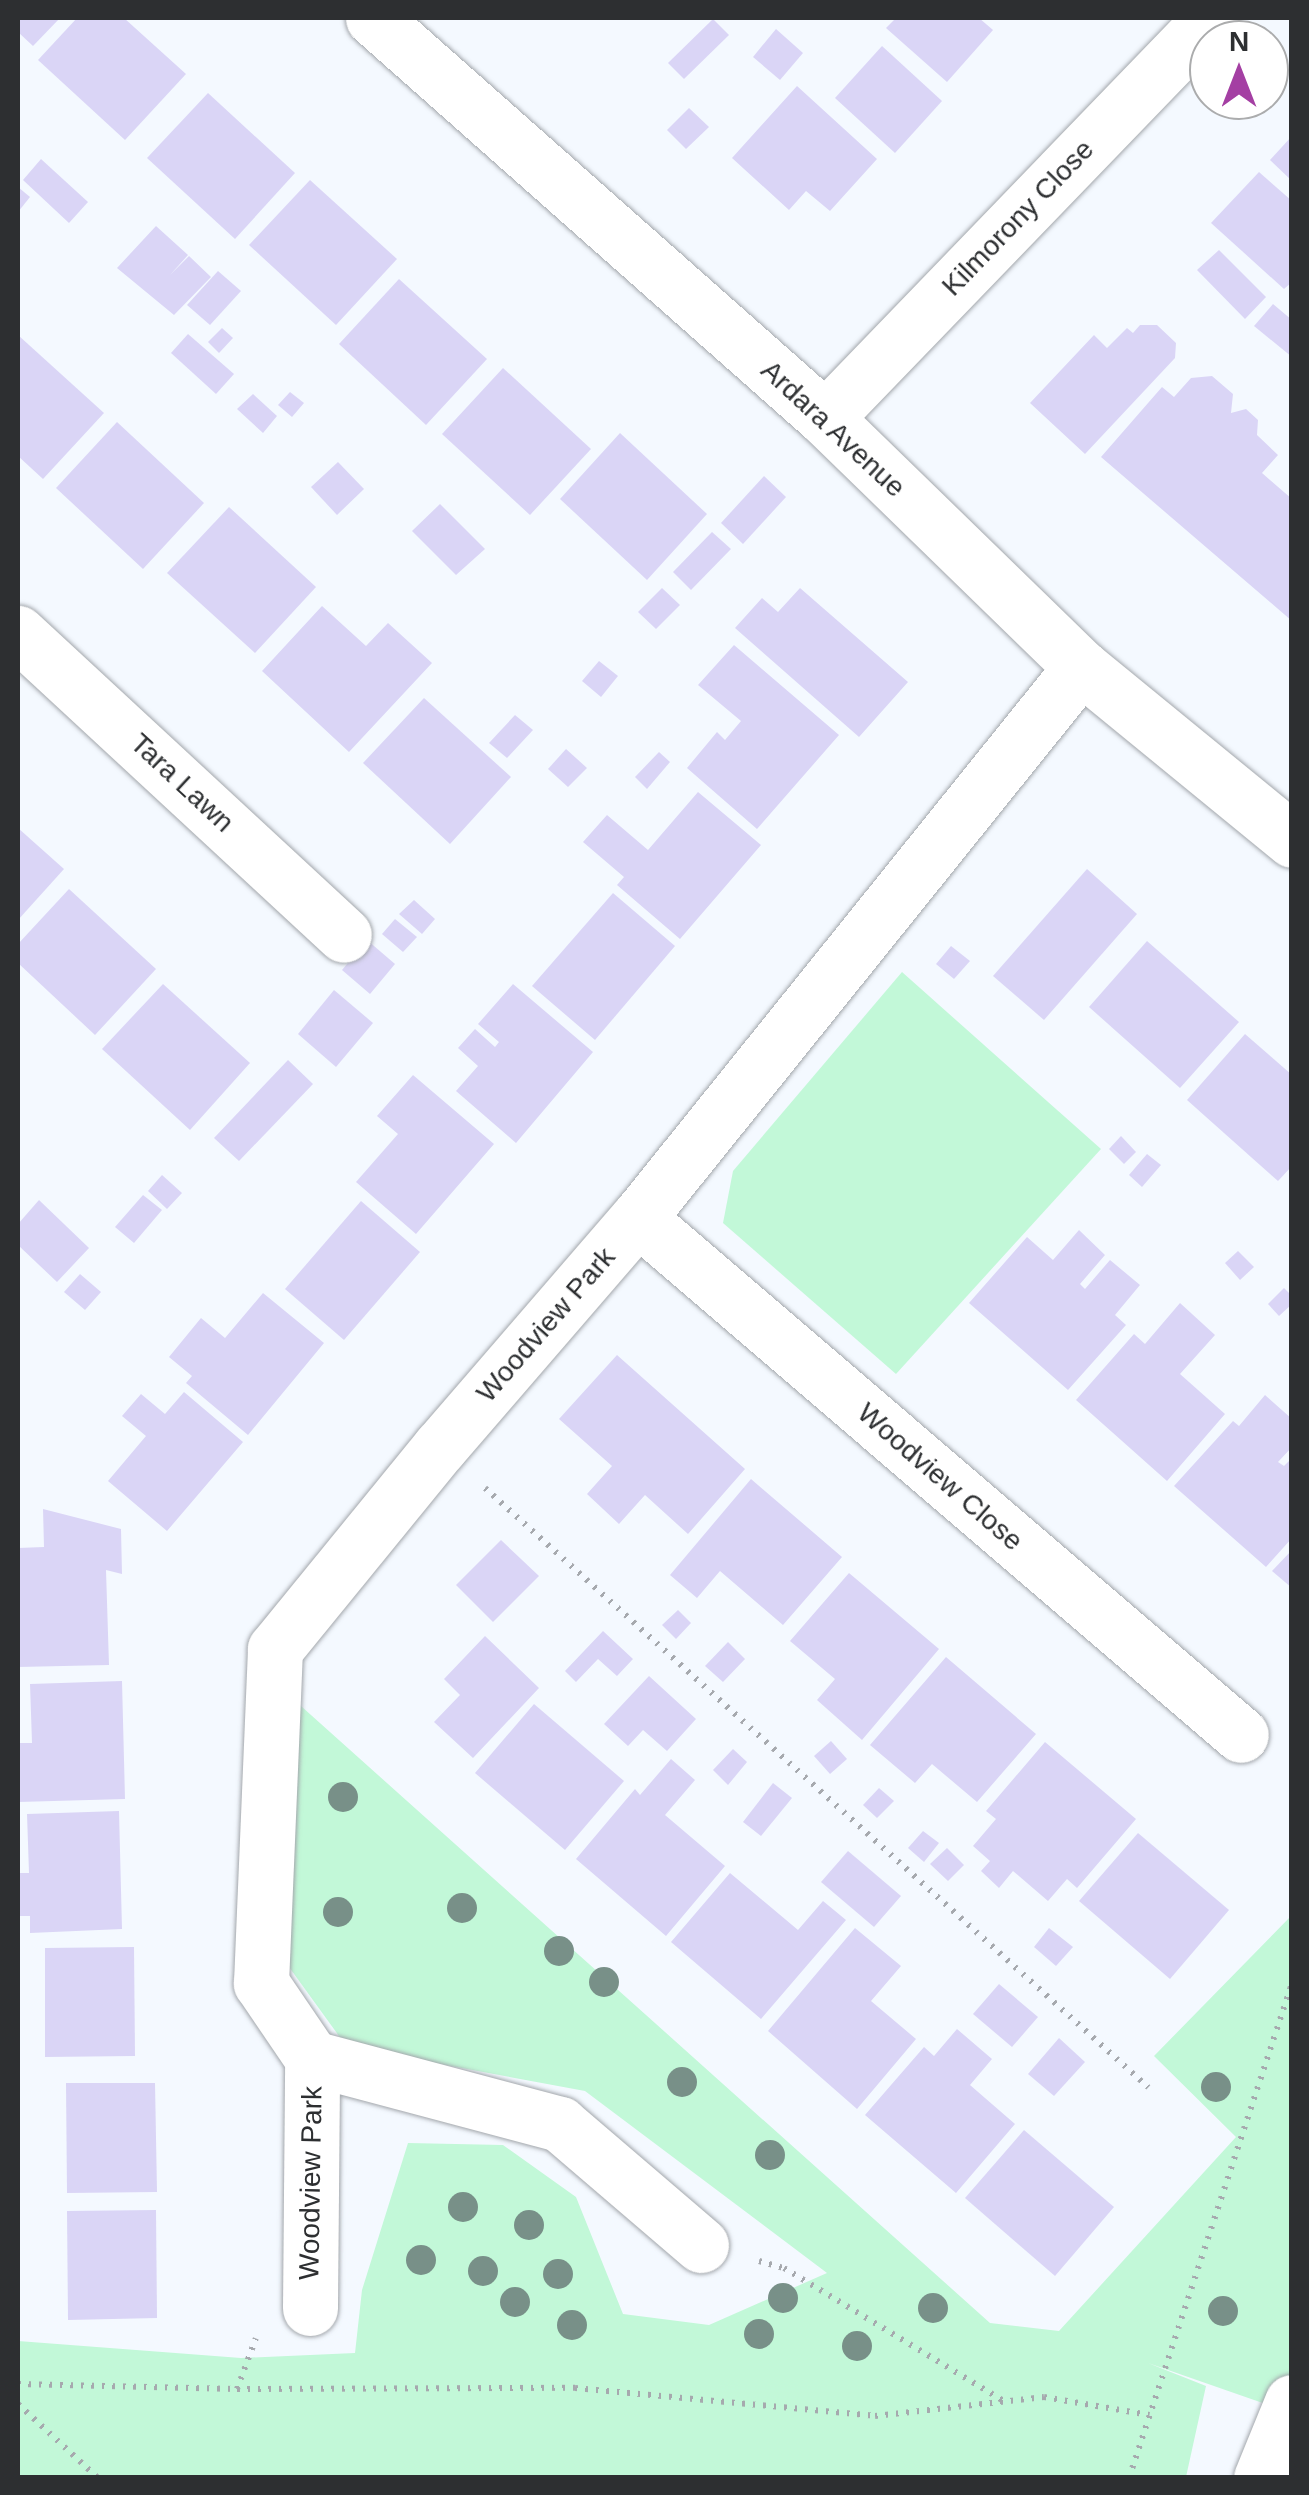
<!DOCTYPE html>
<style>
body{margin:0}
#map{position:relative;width:1309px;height:2495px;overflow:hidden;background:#f4f9ff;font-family:Arial,sans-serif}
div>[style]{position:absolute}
.green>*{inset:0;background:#c2f8d8}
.building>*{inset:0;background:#dad5f6}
.path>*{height:6px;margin-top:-3px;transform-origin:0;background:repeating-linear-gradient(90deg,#a6a9ae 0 2.5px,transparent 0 10.5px)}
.roads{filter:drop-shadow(0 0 2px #a3a7ac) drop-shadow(0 0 2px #a3a7ac)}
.minor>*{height:55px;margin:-27.5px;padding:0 27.5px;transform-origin:27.5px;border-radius:27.5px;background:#fff}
.secondary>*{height:55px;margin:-27.5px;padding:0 27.5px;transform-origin:27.5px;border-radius:27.5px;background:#fff}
.trees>*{width:30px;height:30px;margin:-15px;border-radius:50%;background:#789088}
span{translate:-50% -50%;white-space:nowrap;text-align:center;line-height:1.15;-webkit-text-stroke:8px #fff;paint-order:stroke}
.street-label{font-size:28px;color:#2d2f31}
.frame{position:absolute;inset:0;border:20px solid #2d2f31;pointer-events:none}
.north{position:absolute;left:1189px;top:20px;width:100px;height:100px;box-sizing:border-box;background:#fff;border:2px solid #abacad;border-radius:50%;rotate:0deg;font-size:28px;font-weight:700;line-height:40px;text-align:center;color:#2d2f31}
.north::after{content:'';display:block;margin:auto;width:35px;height:45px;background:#a43fa3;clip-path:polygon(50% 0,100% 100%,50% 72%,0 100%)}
</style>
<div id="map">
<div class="green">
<div style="clip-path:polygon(902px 972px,1101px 1149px,896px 1374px,723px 1223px,733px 1171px)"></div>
<div style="clip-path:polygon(292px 1698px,990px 2323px,1059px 2331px,1236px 2137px,1154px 2056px,1291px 1916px,1291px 2398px,1286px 2411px,1148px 2363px,1206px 2386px,1186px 2477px,18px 2477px,18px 2341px,241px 2358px,355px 2353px,362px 2290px,408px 2143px,503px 2145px,576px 2197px,623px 2314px,709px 2325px,827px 2273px,585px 2091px,440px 2064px,352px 2054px,289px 1967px)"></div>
</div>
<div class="building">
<div style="clip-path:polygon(18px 18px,60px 18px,33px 46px,18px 32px)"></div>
<div style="clip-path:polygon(77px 18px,124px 18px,186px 74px,125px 140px,38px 60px)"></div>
<div style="clip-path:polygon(896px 18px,979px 18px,993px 30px,947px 82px,886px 28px)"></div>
<div style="clip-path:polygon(713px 19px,729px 35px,684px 79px,668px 63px)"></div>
<div style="clip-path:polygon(776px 29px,803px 53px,780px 80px,753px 57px)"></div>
<div style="clip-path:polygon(882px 46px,942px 101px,895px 153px,835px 98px)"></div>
<div style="clip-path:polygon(797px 86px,877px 159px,830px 211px,806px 191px,789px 210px,732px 158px)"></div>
<div style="clip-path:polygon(208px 93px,295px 173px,235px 239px,147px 158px)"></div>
<div style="clip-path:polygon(689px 108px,709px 127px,686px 149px,667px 130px)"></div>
<div style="clip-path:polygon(1292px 136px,1292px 181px,1270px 160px)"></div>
<div style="clip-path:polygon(41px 159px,88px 202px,69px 223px,23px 180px)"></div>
<div style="clip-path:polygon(1259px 172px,1292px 201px,1292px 282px,1284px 289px,1211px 223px)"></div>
<div style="clip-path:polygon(310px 180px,397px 259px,336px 325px,249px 245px)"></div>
<div style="clip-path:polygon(18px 187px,30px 197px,18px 212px)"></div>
<div style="clip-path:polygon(156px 226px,188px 255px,170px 275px,189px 256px,211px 277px,174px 315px,117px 268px)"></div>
<div style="clip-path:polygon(1219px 250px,1266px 297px,1245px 319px,1197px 270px)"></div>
<div style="clip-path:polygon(218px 271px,241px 291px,210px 325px,187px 305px)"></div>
<div style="clip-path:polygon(399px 279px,487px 359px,426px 425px,339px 344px)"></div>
<div style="clip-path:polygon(1273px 304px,1292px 320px,1292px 357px,1254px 326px)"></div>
<div style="clip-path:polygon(1140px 325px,1157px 325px,1176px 343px,1175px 358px,1085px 454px,1030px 403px,1094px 335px,1107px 348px,1127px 328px,1133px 333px)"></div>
<div style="clip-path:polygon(222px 328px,233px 338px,219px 353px,208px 342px)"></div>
<div style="clip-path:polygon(188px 334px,234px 374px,216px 394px,171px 353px)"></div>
<div style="clip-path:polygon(18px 335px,104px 413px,43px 479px,18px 456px)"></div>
<div style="clip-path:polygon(503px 368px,591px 449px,530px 515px,442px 434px)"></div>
<div style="clip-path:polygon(1212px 376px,1233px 394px,1231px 413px,1246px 409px,1258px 420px,1257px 435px,1278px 455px,1262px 473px,1292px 499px,1292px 621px,1101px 457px,1162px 387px,1174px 397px,1191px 378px)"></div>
<div style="clip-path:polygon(290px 392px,304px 403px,292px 417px,278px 405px)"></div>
<div style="clip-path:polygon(253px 394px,277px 416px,263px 433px,237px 409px)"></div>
<div style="clip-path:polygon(117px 422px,204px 503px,143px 569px,56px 488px)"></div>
<div style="clip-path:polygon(620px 433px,707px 514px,647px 580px,560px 499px)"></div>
<div style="clip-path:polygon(338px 462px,364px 489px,337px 515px,311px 487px)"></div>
<div style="clip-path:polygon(764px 476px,786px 497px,743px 544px,721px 523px)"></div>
<div style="clip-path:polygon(440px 504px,485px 549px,456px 575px,412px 531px)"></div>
<div style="clip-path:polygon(229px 507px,316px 587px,255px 653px,167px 573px)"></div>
<div style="clip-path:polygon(712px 532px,731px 549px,691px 590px,673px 572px)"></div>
<div style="clip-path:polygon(662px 588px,680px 605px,656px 629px,638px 612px)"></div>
<div style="clip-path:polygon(800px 588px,908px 682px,859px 737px,735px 628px,762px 598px,778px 612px)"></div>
<div style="clip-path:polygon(322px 606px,366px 646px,388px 623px,432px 663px,349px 752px,262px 671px)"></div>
<div style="clip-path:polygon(734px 645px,839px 735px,757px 829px,687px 768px,717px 732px,725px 740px,741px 721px,698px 685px)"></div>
<div style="clip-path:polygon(599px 661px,618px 676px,601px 697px,582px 681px)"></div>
<div style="clip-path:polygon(424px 698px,511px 777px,450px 844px,363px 763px)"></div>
<div style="clip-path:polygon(515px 715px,533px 730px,507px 758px,489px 743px)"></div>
<div style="clip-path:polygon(566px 749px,587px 768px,568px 787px,548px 769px)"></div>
<div style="clip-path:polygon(659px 752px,670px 762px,647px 789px,635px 777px)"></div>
<div style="clip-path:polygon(698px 792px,761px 845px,680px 939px,617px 885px,624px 877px,583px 842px,607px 815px,648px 850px)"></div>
<div style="clip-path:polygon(18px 828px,64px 869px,18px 920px)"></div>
<div style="clip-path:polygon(1087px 869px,1137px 914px,1044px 1020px,993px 976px)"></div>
<div style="clip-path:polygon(69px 889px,156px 969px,95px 1035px,18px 963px,18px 944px)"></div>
<div style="clip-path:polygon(613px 893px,675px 946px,595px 1040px,532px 986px)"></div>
<div style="clip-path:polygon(414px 900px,435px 919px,422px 934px,399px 914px)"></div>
<div style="clip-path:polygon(395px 919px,417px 937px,403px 952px,382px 934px)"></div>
<div style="clip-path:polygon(367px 940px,395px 964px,370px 994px,342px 970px)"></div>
<div style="clip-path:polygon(1147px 941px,1239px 1022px,1180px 1088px,1089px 1007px)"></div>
<div style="clip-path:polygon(951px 946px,970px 961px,954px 979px,936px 964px)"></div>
<div style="clip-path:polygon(163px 984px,250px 1063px,190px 1130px,102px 1049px)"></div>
<div style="clip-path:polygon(513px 984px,593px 1052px,516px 1143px,456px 1091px,478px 1066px,458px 1048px,475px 1029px,495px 1047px,499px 1042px,478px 1024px)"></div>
<div style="clip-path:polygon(334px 990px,373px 1023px,336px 1067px,298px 1034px)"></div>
<div style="clip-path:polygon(1245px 1034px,1292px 1075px,1292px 1166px,1278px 1181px,1187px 1100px)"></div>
<div style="clip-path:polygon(288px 1060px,313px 1084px,239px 1161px,214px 1138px)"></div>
<div style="clip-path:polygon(413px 1075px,494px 1144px,416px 1234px,356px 1182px,398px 1134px,377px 1116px)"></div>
<div style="clip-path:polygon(1121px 1136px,1136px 1152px,1124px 1164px,1109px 1149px)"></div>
<div style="clip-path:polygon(1147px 1154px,1161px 1165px,1142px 1187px,1129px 1175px)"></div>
<div style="clip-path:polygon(162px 1175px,182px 1193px,167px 1209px,148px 1191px)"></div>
<div style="clip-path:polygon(143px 1195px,162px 1210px,134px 1243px,115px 1227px)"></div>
<div style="clip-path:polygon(39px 1200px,89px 1248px,57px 1282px,18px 1245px,18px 1224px)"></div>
<div style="clip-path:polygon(361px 1201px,420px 1252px,344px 1340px,285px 1289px)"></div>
<div style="clip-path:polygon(1079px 1230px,1105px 1255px,1080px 1284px,1085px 1289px,1110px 1260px,1140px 1285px,1115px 1315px,1126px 1325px,1068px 1390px,969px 1303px,1027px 1237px,1053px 1260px)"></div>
<div style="clip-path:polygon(1238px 1251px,1254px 1267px,1240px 1280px,1225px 1263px)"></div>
<div style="clip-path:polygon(80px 1274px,101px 1292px,85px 1310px,64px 1292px)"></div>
<div style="clip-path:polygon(1284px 1288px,1292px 1296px,1292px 1304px,1279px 1316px,1268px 1304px)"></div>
<div style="clip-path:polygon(263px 1293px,324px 1343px,248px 1435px,186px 1383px,192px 1376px,169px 1357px,201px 1318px,225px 1338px)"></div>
<div style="clip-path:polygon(1180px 1303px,1215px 1335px,1180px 1374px,1225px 1414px,1167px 1481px,1076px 1400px,1134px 1334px,1145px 1344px)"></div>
<div style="clip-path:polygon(617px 1355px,745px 1469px,688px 1534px,645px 1495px,619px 1524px,587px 1494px,612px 1466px,559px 1419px)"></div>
<div style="clip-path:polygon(184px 1392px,243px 1442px,167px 1531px,108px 1481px,146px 1436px,122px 1416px,141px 1394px,165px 1414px)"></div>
<div style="clip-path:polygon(1265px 1395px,1292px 1419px,1292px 1447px,1278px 1462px,1284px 1466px,1292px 1458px,1292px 1538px,1266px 1567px,1174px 1486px,1233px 1421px,1239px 1426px)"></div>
<div style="clip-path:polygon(751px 1479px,842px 1557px,783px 1625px,720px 1571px,697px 1598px,670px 1575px)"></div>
<div style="clip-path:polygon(43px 1509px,121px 1529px,122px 1574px,106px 1570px,109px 1665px,18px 1667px,18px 1548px,44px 1547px)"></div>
<div style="clip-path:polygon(501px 1540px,539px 1576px,493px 1622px,456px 1585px)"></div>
<div style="clip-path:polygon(1292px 1550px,1292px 1588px,1272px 1571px)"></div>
<div style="clip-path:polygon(849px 1573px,939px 1649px,862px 1740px,817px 1700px,835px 1679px,790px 1641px)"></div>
<div style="clip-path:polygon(678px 1610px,691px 1623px,676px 1639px,662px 1625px)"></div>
<div style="clip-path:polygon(603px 1631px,633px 1659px,617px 1676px,598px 1659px,576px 1682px,565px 1671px)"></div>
<div style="clip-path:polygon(485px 1636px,539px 1688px,473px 1758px,434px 1722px,460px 1695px,444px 1679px)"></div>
<div style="clip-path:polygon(728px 1642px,745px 1659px,723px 1682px,705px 1666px)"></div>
<div style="clip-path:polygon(946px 1657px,1036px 1734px,977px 1802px,932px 1764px,915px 1783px,870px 1745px)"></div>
<div style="clip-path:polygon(649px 1676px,696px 1719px,667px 1751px,643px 1730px,628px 1746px,604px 1724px)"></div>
<div style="clip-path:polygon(122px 1681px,125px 1799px,18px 1802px,18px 1743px,32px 1743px,30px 1684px)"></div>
<div style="clip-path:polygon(534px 1704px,624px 1781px,565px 1850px,475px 1773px)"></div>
<div style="clip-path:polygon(831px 1741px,847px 1759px,830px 1774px,814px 1756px)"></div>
<div style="clip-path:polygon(1045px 1742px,1136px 1819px,1077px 1888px,1067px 1879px,1048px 1901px,1013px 1871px,999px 1888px,981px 1871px,990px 1861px,973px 1846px,996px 1819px,986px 1811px)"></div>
<div style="clip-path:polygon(733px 1749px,747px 1762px,728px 1785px,713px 1770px)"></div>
<div style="clip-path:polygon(671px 1759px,695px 1780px,665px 1815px,725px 1866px,666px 1936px,576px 1859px,635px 1789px,640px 1795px)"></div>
<div style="clip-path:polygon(773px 1783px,792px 1798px,761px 1836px,743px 1822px)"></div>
<div style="clip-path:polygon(879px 1788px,894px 1801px,877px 1818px,863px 1805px)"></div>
<div style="clip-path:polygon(119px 1811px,122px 1929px,30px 1933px,30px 1916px,18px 1916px,18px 1873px,29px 1873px,27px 1814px)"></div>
<div style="clip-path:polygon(923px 1831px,939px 1843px,924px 1862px,908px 1848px)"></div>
<div style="clip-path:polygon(1138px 1833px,1229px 1910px,1170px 1979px,1079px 1901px)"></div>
<div style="clip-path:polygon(947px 1848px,964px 1865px,948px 1881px,930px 1864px)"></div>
<div style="clip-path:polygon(848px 1851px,901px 1896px,874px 1927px,821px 1882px)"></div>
<div style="clip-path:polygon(730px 1873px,798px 1930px,823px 1901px,846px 1920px,761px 2019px,671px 1942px)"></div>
<div style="clip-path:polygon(855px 1928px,901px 1966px,871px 2001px,916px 2039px,857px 2109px,768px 2031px)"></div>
<div style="clip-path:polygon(1049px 1928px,1073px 1947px,1056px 1966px,1034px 1947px)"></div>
<div style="clip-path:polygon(134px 1947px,135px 2056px,45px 2057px,45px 1948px)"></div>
<div style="clip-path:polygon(999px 1984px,1038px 2017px,1012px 2047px,973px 2014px)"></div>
<div style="clip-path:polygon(957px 2029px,992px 2059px,970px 2085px,1015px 2124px,956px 2193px,865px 2115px,924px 2047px,934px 2056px)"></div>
<div style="clip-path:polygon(1059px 2038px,1085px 2062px,1054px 2096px,1028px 2074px)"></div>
<div style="clip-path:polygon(66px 2083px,155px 2083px,157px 2192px,67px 2193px)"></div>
<div style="clip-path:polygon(1024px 2130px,1114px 2207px,1055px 2276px,965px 2198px)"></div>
<div style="clip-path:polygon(156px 2210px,157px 2318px,68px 2320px,67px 2211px)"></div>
</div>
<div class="path">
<div style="left:485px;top:1488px;width:894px;rotate:42.1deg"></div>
<div style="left:759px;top:2261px;width:26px;rotate:16deg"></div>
<div style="left:784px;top:2268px;width:257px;rotate:31.2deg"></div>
<div style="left:18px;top:2384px;width:219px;rotate:1.3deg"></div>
<div style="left:237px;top:2389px;width:338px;rotate:-0.2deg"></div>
<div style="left:575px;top:2388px;width:301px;rotate:5.3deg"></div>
<div style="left:875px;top:2416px;width:170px;rotate:-6.4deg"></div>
<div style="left:1044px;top:2397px;width:107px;rotate:9.7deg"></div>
<div style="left:237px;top:2389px;width:54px;rotate:-69.6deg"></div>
<div style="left:18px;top:2404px;width:109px;rotate:42.8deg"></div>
<div style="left:1129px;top:2478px;width:521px;rotate:-71.77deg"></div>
</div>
<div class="roads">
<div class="minor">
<div style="left:373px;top:18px;width:604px;rotate:41.51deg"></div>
<div style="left:825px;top:418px;width:357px;rotate:44.2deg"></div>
<div style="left:1081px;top:667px;width:273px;rotate:39.3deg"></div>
<div style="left:825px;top:418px;width:556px;rotate:-46.02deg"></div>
<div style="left:18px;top:633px;width:444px;rotate:42.8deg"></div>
<div style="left:638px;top:1218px;width:794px;rotate:40.61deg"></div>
<div style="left:701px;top:2245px;width:186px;rotate:-139.4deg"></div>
<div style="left:560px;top:2124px;width:257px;rotate:-165.1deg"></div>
<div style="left:312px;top:2058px;width:91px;rotate:-124.2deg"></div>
<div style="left:261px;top:1983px;width:334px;rotate:-87.6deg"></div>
<div style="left:275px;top:1649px;width:261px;rotate:-50.8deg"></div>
<div style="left:440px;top:1447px;width:303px;rotate:-49.2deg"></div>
<div style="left:638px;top:1218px;width:707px;rotate:-51.2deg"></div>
<div style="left:310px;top:2308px;width:250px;rotate:-89.5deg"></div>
</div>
<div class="secondary">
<div style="left:1261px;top:2478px;width:82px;rotate:-67.8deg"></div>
</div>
</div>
<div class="trees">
<div style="left:343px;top:1797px"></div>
<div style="left:462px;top:1908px"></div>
<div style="left:338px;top:1912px"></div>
<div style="left:559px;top:1951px"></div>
<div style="left:604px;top:1982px"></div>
<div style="left:682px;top:2082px"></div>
<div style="left:1216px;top:2087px"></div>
<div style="left:770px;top:2155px"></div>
<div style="left:463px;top:2207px"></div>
<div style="left:529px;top:2225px"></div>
<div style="left:421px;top:2260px"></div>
<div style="left:483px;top:2271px"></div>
<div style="left:558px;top:2274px"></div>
<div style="left:783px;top:2298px"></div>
<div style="left:515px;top:2302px"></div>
<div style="left:933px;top:2308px"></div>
<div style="left:1223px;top:2311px"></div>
<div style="left:572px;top:2325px"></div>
<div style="left:759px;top:2334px"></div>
<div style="left:857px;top:2346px"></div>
</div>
<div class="street-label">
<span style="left:1018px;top:218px;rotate:-46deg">Kilmorony Close</span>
<span style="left:833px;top:429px;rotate:43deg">Ardara Avenue</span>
<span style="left:182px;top:783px;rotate:43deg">Tara Lawn</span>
<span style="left:546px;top:1325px;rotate:-49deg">Woodview Park</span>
<span style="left:940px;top:1477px;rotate:41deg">Woodview Close</span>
<span style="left:311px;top:2183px;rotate:-89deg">Woodview Park</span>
</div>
<div class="frame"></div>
<div class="north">N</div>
</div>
